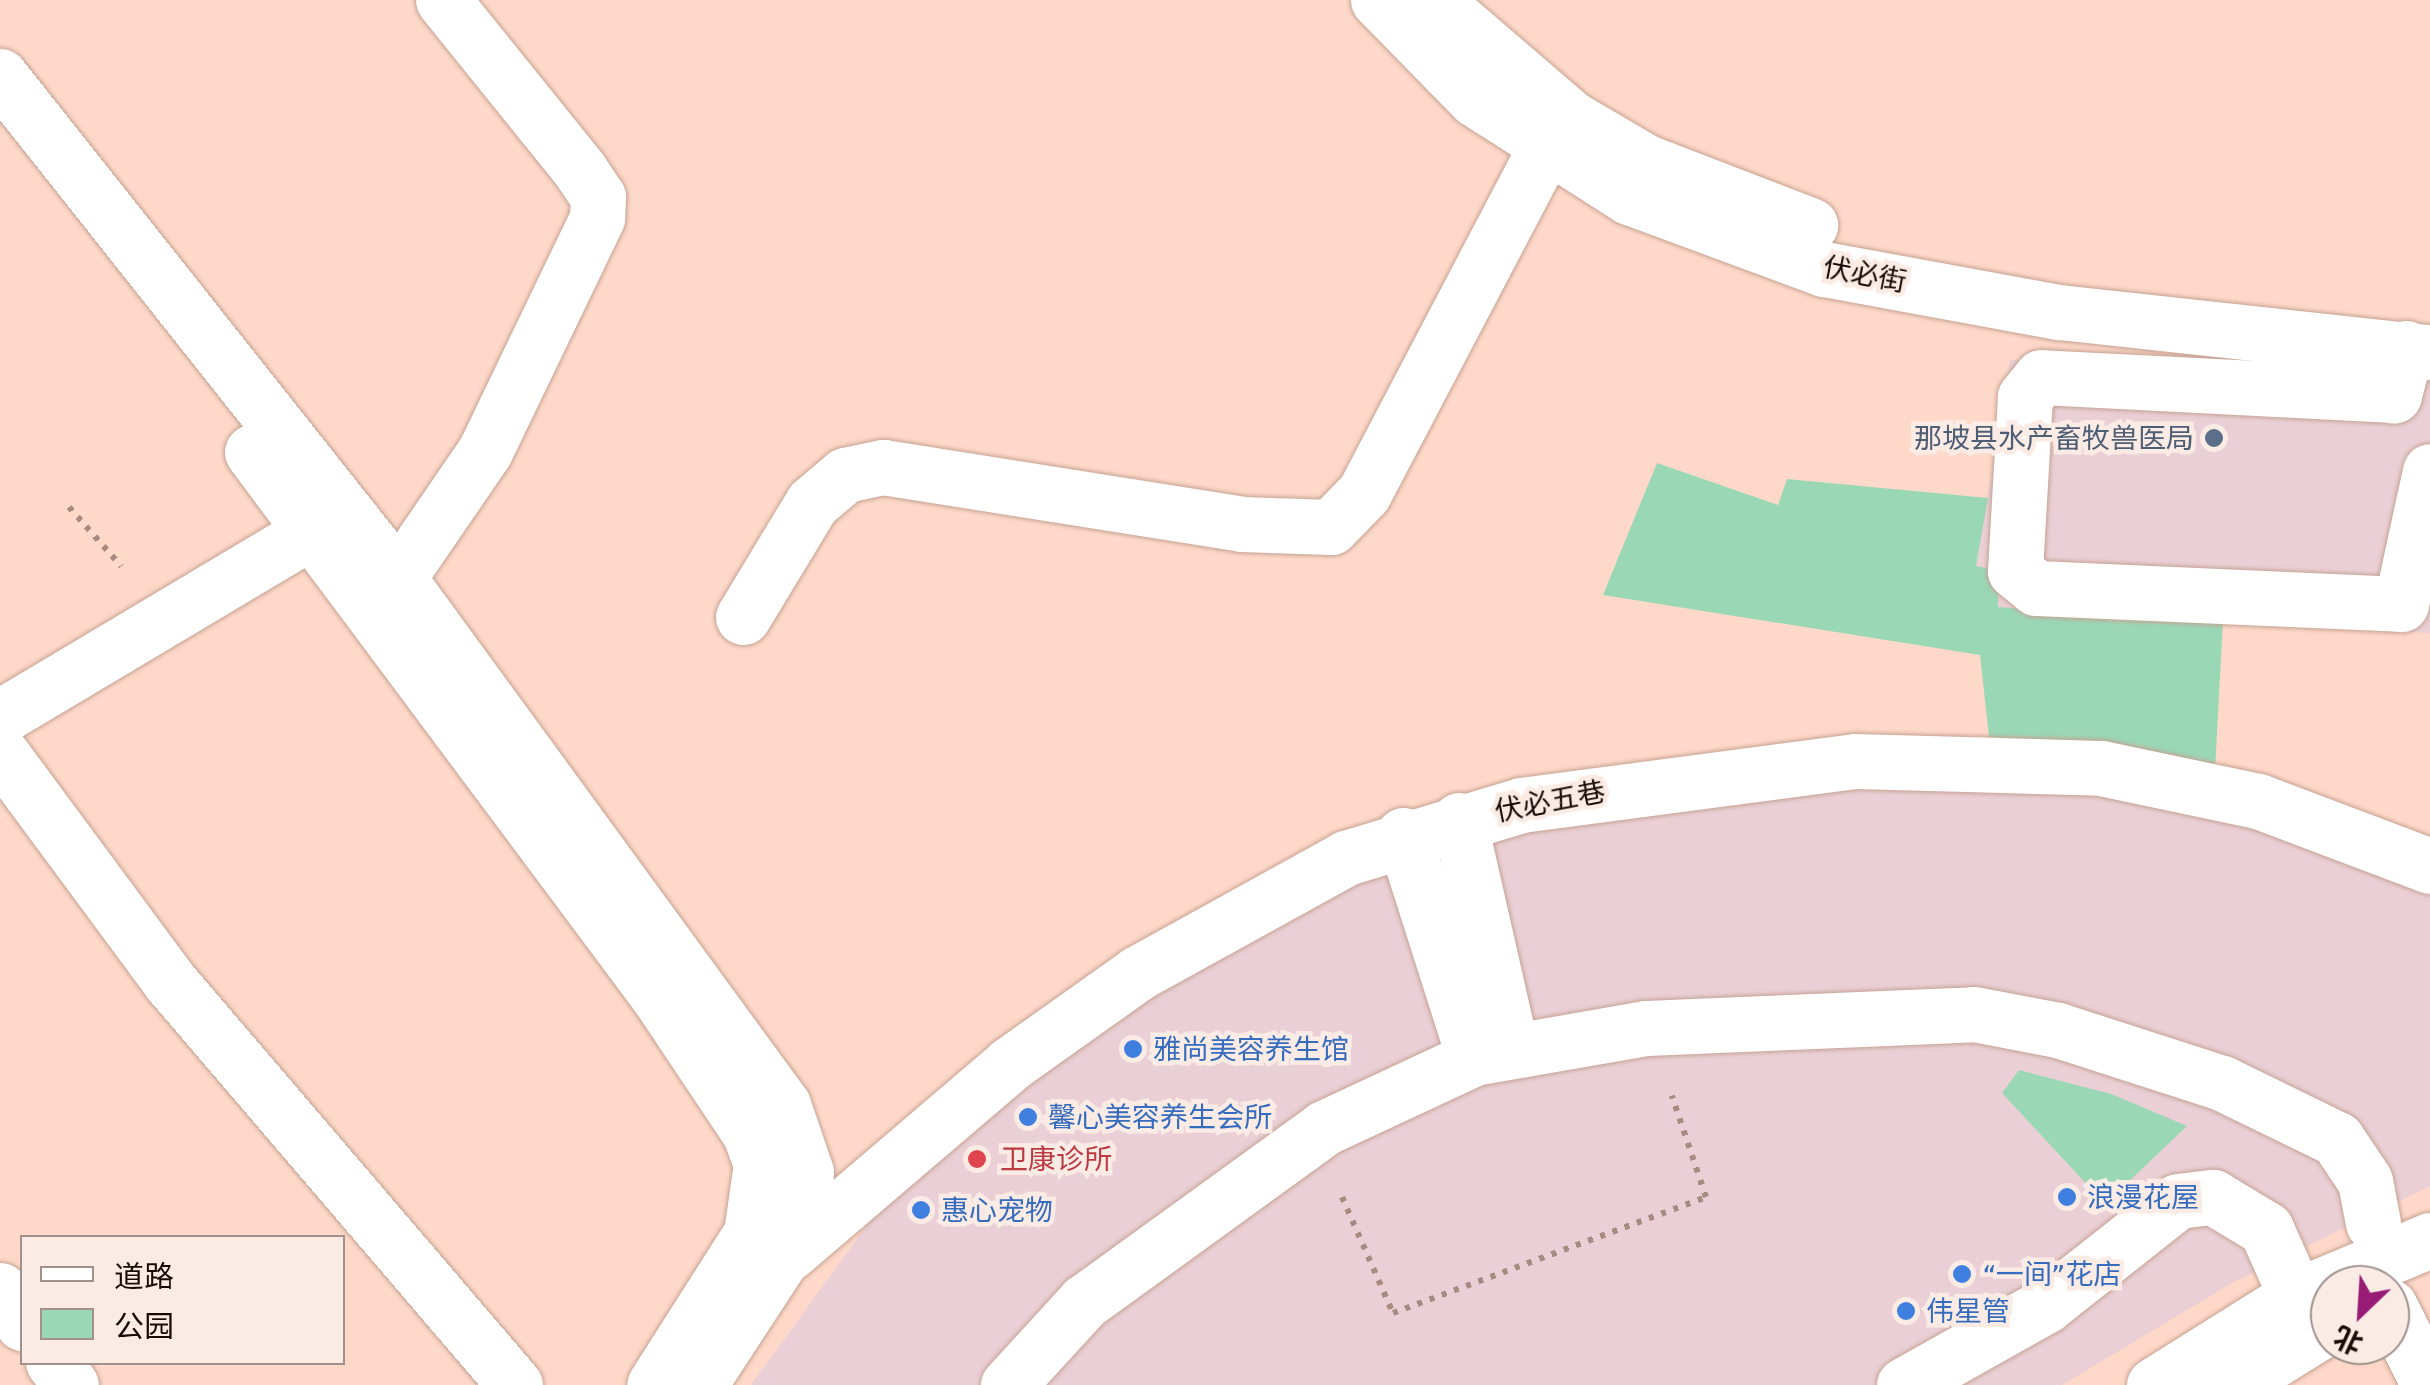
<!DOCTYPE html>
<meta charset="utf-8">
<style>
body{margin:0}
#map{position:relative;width:2430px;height:1385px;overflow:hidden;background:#fed9c9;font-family:"Golos Text","Noto Sans SC",sans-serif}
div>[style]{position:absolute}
.commercial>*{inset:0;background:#ead0d6}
.green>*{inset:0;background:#9ad7b5}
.path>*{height:6px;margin-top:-3px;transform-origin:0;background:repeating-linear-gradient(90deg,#a78b80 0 5px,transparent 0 13px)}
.roads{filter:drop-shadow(0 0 2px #c6a293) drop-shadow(0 0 2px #c6a293)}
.minor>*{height:55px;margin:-27.5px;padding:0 27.5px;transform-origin:27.5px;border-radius:27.5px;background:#fff}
.major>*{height:55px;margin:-27.5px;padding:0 27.5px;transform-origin:27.5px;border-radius:27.5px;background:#fff}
.dots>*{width:28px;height:28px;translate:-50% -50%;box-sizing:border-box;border:5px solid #fbebe5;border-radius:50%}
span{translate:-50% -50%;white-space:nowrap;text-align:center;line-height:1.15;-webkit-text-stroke:9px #fbebe5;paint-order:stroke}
.street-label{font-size:28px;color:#170b07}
.service-label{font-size:28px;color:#4e5e75}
.right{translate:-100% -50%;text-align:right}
.shop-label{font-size:28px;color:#366cbe}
.left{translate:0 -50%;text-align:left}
.health-label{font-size:28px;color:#be3a42}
.legend{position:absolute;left:20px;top:1235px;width:325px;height:130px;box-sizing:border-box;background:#fbebe5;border:2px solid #a0918c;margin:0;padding:12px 18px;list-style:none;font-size:30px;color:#170b07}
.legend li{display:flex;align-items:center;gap:20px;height:50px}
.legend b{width:50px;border:2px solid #a0918c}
.north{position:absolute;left:2310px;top:1265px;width:100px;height:100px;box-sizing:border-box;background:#fbebe5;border:2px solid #a0918c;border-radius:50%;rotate:205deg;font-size:28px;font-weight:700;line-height:40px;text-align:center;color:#170b07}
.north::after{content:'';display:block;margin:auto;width:35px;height:45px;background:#981c75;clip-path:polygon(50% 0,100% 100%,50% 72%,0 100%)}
</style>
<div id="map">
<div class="commercial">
<div style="clip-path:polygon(2010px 360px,2430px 378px,2430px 633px,1998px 607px,1976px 567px)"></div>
<div style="clip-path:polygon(1963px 782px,2118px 797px,2302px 839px,2430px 887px,2430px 1186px,2232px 1283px,2062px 1385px,751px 1385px,886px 1199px,1041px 1060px,1355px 880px,1610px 802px)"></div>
</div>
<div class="green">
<div style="clip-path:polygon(1657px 463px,1778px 505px,1787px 479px,1988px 498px,1976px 566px,1999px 571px,1998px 607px,2223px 621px,2215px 771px,1989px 737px,1980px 655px,1603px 595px)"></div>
<div style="clip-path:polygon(2019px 1070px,2111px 1094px,2187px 1126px,2105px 1204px,2002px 1093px)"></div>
</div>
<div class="path">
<div style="left:69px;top:507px;width:79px;rotate:48.6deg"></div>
<div style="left:1342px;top:1197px;width:127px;rotate:66.3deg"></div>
<div style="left:1393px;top:1313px;width:334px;rotate:-20.3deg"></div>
<div style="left:1706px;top:1197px;width:107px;rotate:-108.6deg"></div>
</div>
<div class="roads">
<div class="minor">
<div style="left:0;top:76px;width:641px;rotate:51.59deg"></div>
<div style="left:398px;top:578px;width:653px;rotate:53.85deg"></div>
<div style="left:783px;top:1105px;width:71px;rotate:71.1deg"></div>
<div style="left:806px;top:1172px;width:60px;rotate:96.7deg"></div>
<div style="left:799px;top:1232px;width:183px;rotate:123.2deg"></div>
<div style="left:2406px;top:348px;width:49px;rotate:104.3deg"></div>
<div style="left:2394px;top:395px;width:353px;rotate:-177.1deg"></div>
<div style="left:2041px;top:377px;width:26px;rotate:129deg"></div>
<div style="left:2025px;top:397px;width:174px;rotate:93.3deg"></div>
<div style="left:2015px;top:571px;width:27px;rotate:39deg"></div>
<div style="left:2036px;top:588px;width:365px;rotate:2.5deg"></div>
<div style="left:2401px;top:604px;width:136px;rotate:-77.7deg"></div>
<div style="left:252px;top:452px;width:679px;rotate:53.27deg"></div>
<div style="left:658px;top:996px;width:166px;rotate:56.3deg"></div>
<div style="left:750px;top:1134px;width:32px;rotate:70deg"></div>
<div style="left:761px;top:1164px;width:70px;rotate:98.2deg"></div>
<div style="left:751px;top:1233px;width:180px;rotate:122.5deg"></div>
<div style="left:398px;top:578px;width:154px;rotate:-55.6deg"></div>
<div style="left:485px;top:451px;width:259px;rotate:-64.3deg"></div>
<div style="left:597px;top:218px;width:21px;rotate:-87deg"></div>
<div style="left:598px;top:197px;width:32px;rotate:-124deg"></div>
<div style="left:580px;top:170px;width:218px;rotate:-128.9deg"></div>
<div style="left:743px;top:617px;width:133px;rotate:-58.8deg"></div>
<div style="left:812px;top:503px;width:43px;rotate:-40.3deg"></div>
<div style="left:845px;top:475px;width:39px;rotate:-12deg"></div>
<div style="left:883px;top:467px;width:363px;rotate:9deg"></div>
<div style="left:1241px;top:524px;width:90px;rotate:1.9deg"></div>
<div style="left:1331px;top:527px;width:47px;rotate:-45.9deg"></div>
<div style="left:1364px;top:493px;width:391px;rotate:-62.3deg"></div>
<div style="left:0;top:717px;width:360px;rotate:-30.8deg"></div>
<div style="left:0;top:752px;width:287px;rotate:53.5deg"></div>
<div style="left:171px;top:983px;width:529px;rotate:49.45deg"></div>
<div style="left:1459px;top:820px;width:234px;rotate:77.2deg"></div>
<div style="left:1403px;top:835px;width:234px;rotate:72.3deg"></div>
<div style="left:789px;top:1253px;width:291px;rotate:-40.5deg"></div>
<div style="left:1010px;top:1064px;width:157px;rotate:-35.4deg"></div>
<div style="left:1138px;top:973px;width:238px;rotate:-28.9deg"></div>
<div style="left:1346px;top:858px;width:183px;rotate:-16.8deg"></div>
<div style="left:1521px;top:805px;width:337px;rotate:-7.5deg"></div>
<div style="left:1855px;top:761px;width:246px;rotate:1.6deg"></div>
<div style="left:2101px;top:768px;width:160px;rotate:11.9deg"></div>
<div style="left:2258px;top:801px;width:184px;rotate:20.7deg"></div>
<div style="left:0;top:1290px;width:40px;rotate:56deg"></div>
<div style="left:2390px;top:1307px;width:87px;rotate:63.4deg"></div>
<div style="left:53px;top:1362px;width:29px;rotate:52deg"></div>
<div style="left:1008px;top:1385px;width:113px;rotate:-47.5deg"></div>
<div style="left:1084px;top:1302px;width:296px;rotate:-35.9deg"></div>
<div style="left:1324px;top:1128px;width:166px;rotate:-25deg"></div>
<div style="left:1474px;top:1058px;width:175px;rotate:-9.9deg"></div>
<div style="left:1646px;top:1028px;width:328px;rotate:-2.4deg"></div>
<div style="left:1974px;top:1014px;width:86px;rotate:10.8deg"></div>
<div style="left:2058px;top:1030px;width:172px;rotate:17.9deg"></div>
<div style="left:2222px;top:1083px;width:128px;rotate:26deg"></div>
<div style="left:2337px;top:1139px;width:50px;rotate:56.3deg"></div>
<div style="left:2365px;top:1181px;width:43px;rotate:79.2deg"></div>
<div style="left:1904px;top:1385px;width:162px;rotate:-29.3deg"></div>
<div style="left:2045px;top:1306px;width:169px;rotate:-38.3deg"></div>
<div style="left:2178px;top:1201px;width:35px;rotate:-7deg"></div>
<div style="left:2213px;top:1197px;width:62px;rotate:31.1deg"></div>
<div style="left:2266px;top:1229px;width:73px;rotate:65.9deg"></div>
<div style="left:2154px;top:1385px;width:168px;rotate:-32.1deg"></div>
<div style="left:2296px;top:1296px;width:145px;rotate:-22.7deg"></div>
<div style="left:2234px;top:1385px;width:113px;rotate:-32deg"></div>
</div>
<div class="major">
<div style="left:1378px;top:0;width:139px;rotate:45.6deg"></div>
<div style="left:1475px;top:99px;width:183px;rotate:32.5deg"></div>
<div style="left:1629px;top:197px;width:208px;rotate:20.3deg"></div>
<div style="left:1824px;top:269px;width:239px;rotate:10.4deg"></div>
<div style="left:2059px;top:312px;width:373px;rotate:6.2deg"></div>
<div style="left:1434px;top:0;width:181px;rotate:40.7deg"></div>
<div style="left:1571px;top:118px;width:87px;rotate:30.4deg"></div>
<div style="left:1646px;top:162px;width:176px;rotate:21deg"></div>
</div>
</div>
<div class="dots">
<div style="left:2214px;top:438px;background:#5c6f8a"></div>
<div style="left:1133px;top:1049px;background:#3f7fe0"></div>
<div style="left:1028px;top:1117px;background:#3f7fe0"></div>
<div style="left:977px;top:1159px;background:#e0444e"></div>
<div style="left:2067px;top:1197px;background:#3f7fe0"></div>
<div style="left:921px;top:1210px;background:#3f7fe0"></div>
<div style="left:1962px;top:1274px;background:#3f7fe0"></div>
<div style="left:1906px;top:1311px;background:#3f7fe0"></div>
</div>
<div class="street-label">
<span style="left:1865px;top:274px;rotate:11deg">伏必街</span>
<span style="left:1550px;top:801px;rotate:-11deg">伏必五巷</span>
</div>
<div class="service-label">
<span class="right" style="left:2194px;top:438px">那坡县水产畜牧兽医局</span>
</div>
<div class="shop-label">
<span class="left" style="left:1153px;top:1049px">雅尚美容养生馆</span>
<span class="left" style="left:1048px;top:1117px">馨心美容养生会所</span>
<span class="left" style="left:2087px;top:1197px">浪漫花屋</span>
<span class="left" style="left:941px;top:1210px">惠心宠物</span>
<span class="left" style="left:1982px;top:1274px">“一间”花店</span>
<span class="left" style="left:1926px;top:1311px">伟星管</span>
</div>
<div class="health-label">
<span class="left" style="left:1000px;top:1159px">卫康诊所</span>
</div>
<ul class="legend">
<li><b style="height:12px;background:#fff"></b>道路</li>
<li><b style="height:28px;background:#9ad7b5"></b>公园</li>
</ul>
<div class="north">北</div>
</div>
